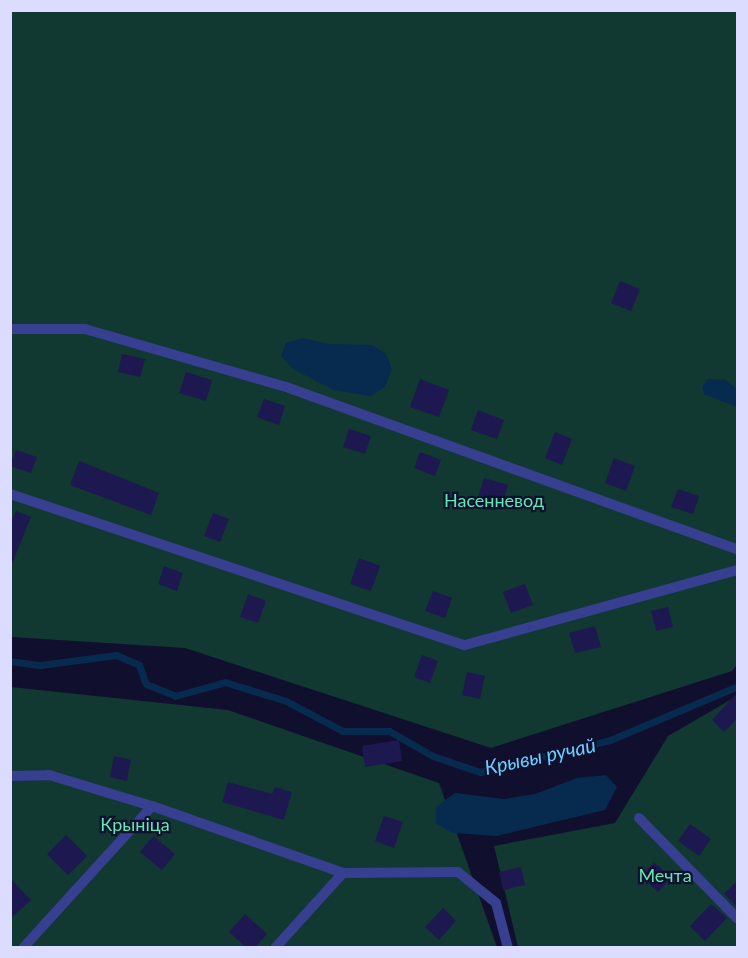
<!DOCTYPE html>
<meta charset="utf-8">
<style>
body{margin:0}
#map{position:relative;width:748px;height:958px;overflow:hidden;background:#100f2d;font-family:Lato,sans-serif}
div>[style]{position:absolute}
.green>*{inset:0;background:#113831}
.water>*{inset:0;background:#062b4f}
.stream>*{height:7px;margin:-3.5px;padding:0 3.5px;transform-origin:3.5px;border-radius:3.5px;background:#062b4f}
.building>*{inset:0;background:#1d1950}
.lane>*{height:10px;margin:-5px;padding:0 5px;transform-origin:5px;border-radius:5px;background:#363f90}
span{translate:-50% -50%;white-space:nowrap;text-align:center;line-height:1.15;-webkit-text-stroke:4.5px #100f2d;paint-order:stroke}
.park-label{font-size:18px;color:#5bebb3}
.water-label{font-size:20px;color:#69cfff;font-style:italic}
.frame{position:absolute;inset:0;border:12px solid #dbdcff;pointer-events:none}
</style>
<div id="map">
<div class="green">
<div style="clip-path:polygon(10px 11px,737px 11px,737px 665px,732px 671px,491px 748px,185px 648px,11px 637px)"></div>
<div style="clip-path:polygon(11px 687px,228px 710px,439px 783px,497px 947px,11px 948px)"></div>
<div style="clip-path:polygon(737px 696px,737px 947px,518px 947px,494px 846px,615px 823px,668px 736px)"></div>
</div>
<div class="water">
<div style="clip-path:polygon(303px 338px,328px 344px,372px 345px,386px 354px,392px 369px,385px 387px,371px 396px,334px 390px,293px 369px,281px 356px,286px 343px)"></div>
<div style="clip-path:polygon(708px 379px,725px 380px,737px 389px,737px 407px,704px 394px,702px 387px)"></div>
<div style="clip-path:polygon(606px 775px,617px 787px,605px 810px,497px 836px,453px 833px,436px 824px,436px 807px,455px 793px,504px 799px,535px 794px,577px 778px)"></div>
</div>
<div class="stream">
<div style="left:10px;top:661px;width:30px;rotate:8deg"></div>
<div style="left:40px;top:665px;width:77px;rotate:-7.5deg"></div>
<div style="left:116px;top:655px;width:25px;rotate:23deg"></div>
<div style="left:139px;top:665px;width:20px;rotate:70deg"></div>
<div style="left:146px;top:684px;width:31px;rotate:22deg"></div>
<div style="left:175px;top:696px;width:52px;rotate:-15.6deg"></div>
<div style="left:225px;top:682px;width:64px;rotate:17.3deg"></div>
<div style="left:286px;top:701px;width:64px;rotate:27.8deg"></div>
<div style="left:343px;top:731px;width:46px"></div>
<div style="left:389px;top:731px;width:51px;rotate:29.6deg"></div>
<div style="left:433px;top:756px;width:50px;rotate:18.8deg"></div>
<div style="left:480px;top:772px;width:134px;rotate:-13.8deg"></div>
<div style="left:610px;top:740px;width:139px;rotate:-22.9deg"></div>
</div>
<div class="building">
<div style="clip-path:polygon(620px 281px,640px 289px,631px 311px,611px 303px)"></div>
<div style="clip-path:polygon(122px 354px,145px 359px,140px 377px,118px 372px)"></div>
<div style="clip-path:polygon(186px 372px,212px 380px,206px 401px,179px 393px)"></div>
<div style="clip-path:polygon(420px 379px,449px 390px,439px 417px,410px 407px)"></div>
<div style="clip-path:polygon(264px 399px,285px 406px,279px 425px,257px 417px)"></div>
<div style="clip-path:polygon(478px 410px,504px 420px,497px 439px,471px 430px)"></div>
<div style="clip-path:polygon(349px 429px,371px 436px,365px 454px,343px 447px)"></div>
<div style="clip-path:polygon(555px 432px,572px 439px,562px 465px,545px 458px)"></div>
<div style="clip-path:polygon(16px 450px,37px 457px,31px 473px,10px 466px)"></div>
<div style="clip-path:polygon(420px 452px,441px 460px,435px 476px,414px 468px)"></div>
<div style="clip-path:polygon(614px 458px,635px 466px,626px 491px,605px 483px)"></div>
<div style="clip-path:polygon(79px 461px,159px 493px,151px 515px,70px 485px)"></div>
<div style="clip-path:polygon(484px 478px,508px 485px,503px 504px,478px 497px)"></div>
<div style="clip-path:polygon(678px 489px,699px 496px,693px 514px,671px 507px)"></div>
<div style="clip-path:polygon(16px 511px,31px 517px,11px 566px,10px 524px)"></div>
<div style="clip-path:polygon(213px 513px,229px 519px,220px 542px,204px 536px)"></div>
<div style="clip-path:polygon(359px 558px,380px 566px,371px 591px,350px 584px)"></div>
<div style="clip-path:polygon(164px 566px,183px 573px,177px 591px,158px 584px)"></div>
<div style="clip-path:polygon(525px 584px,533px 605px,511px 613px,503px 592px)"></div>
<div style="clip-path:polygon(433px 591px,452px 598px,445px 618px,425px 611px)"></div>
<div style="clip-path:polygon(248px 594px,266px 601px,258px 623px,240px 617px)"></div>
<div style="clip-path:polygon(668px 607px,673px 627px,656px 631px,651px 611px)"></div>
<div style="clip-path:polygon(595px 626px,601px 647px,575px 653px,569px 633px)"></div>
<div style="clip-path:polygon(422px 655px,438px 661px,430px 683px,414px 677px)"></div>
<div style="clip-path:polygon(467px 672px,485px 676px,480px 699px,462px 695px)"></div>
<div style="clip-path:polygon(738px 692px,738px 718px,724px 732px,712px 720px)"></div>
<div style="clip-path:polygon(399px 740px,402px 761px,365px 767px,362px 746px)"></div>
<div style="clip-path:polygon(114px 756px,131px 760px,127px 781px,110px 777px)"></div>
<div style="clip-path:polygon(228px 782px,272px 794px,275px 787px,292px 792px,284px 820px,222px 802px)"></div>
<div style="clip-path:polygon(384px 816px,403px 822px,394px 848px,375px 841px)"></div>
<div style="clip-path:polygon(690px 824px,711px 839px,699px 856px,678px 841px)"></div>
<div style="clip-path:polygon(66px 835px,87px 856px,68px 875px,47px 854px)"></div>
<div style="clip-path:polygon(153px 836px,175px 854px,162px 870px,140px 852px)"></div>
<div style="clip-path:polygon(654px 862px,671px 878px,658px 892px,641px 876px)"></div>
<div style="clip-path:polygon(521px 867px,525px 885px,503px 890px,499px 872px)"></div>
<div style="clip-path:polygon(10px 878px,31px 900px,10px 919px)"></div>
<div style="clip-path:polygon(738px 880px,738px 907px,737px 907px,724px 894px)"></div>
<div style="clip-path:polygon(711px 904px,727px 918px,705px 941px,690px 926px)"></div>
<div style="clip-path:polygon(443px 908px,456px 921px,439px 940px,425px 927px)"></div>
<div style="clip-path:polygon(245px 914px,267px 934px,254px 948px,247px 948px,229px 932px)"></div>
</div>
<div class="lane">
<div style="left:10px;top:329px;width:75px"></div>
<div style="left:85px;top:329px;width:212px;rotate:16.1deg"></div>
<div style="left:289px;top:388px;width:477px;rotate:19.8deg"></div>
<div style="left:10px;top:494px;width:479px;rotate:18.4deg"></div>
<div style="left:465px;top:645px;width:283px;rotate:-15.4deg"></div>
<div style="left:10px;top:776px;width:39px;rotate:-1deg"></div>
<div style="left:49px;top:775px;width:108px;rotate:16.8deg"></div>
<div style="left:152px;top:806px;width:202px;rotate:19.3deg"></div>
<div style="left:343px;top:873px;width:115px;rotate:-0.5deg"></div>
<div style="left:458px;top:872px;width:49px;rotate:39.2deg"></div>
<div style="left:496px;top:903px;width:47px;rotate:75.1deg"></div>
<div style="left:639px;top:818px;width:141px;rotate:45.6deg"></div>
<div style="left:23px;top:948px;width:192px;rotate:-47.7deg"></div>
<div style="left:275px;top:948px;width:101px;rotate:-47.8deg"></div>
</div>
<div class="park-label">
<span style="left:494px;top:500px">Насенневод</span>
<span style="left:135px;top:824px">Крыніца</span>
<span style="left:665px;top:875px">Мечта</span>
</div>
<div class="water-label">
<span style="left:540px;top:756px;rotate:-12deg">Крывы ручай</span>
</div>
<div class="frame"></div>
</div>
